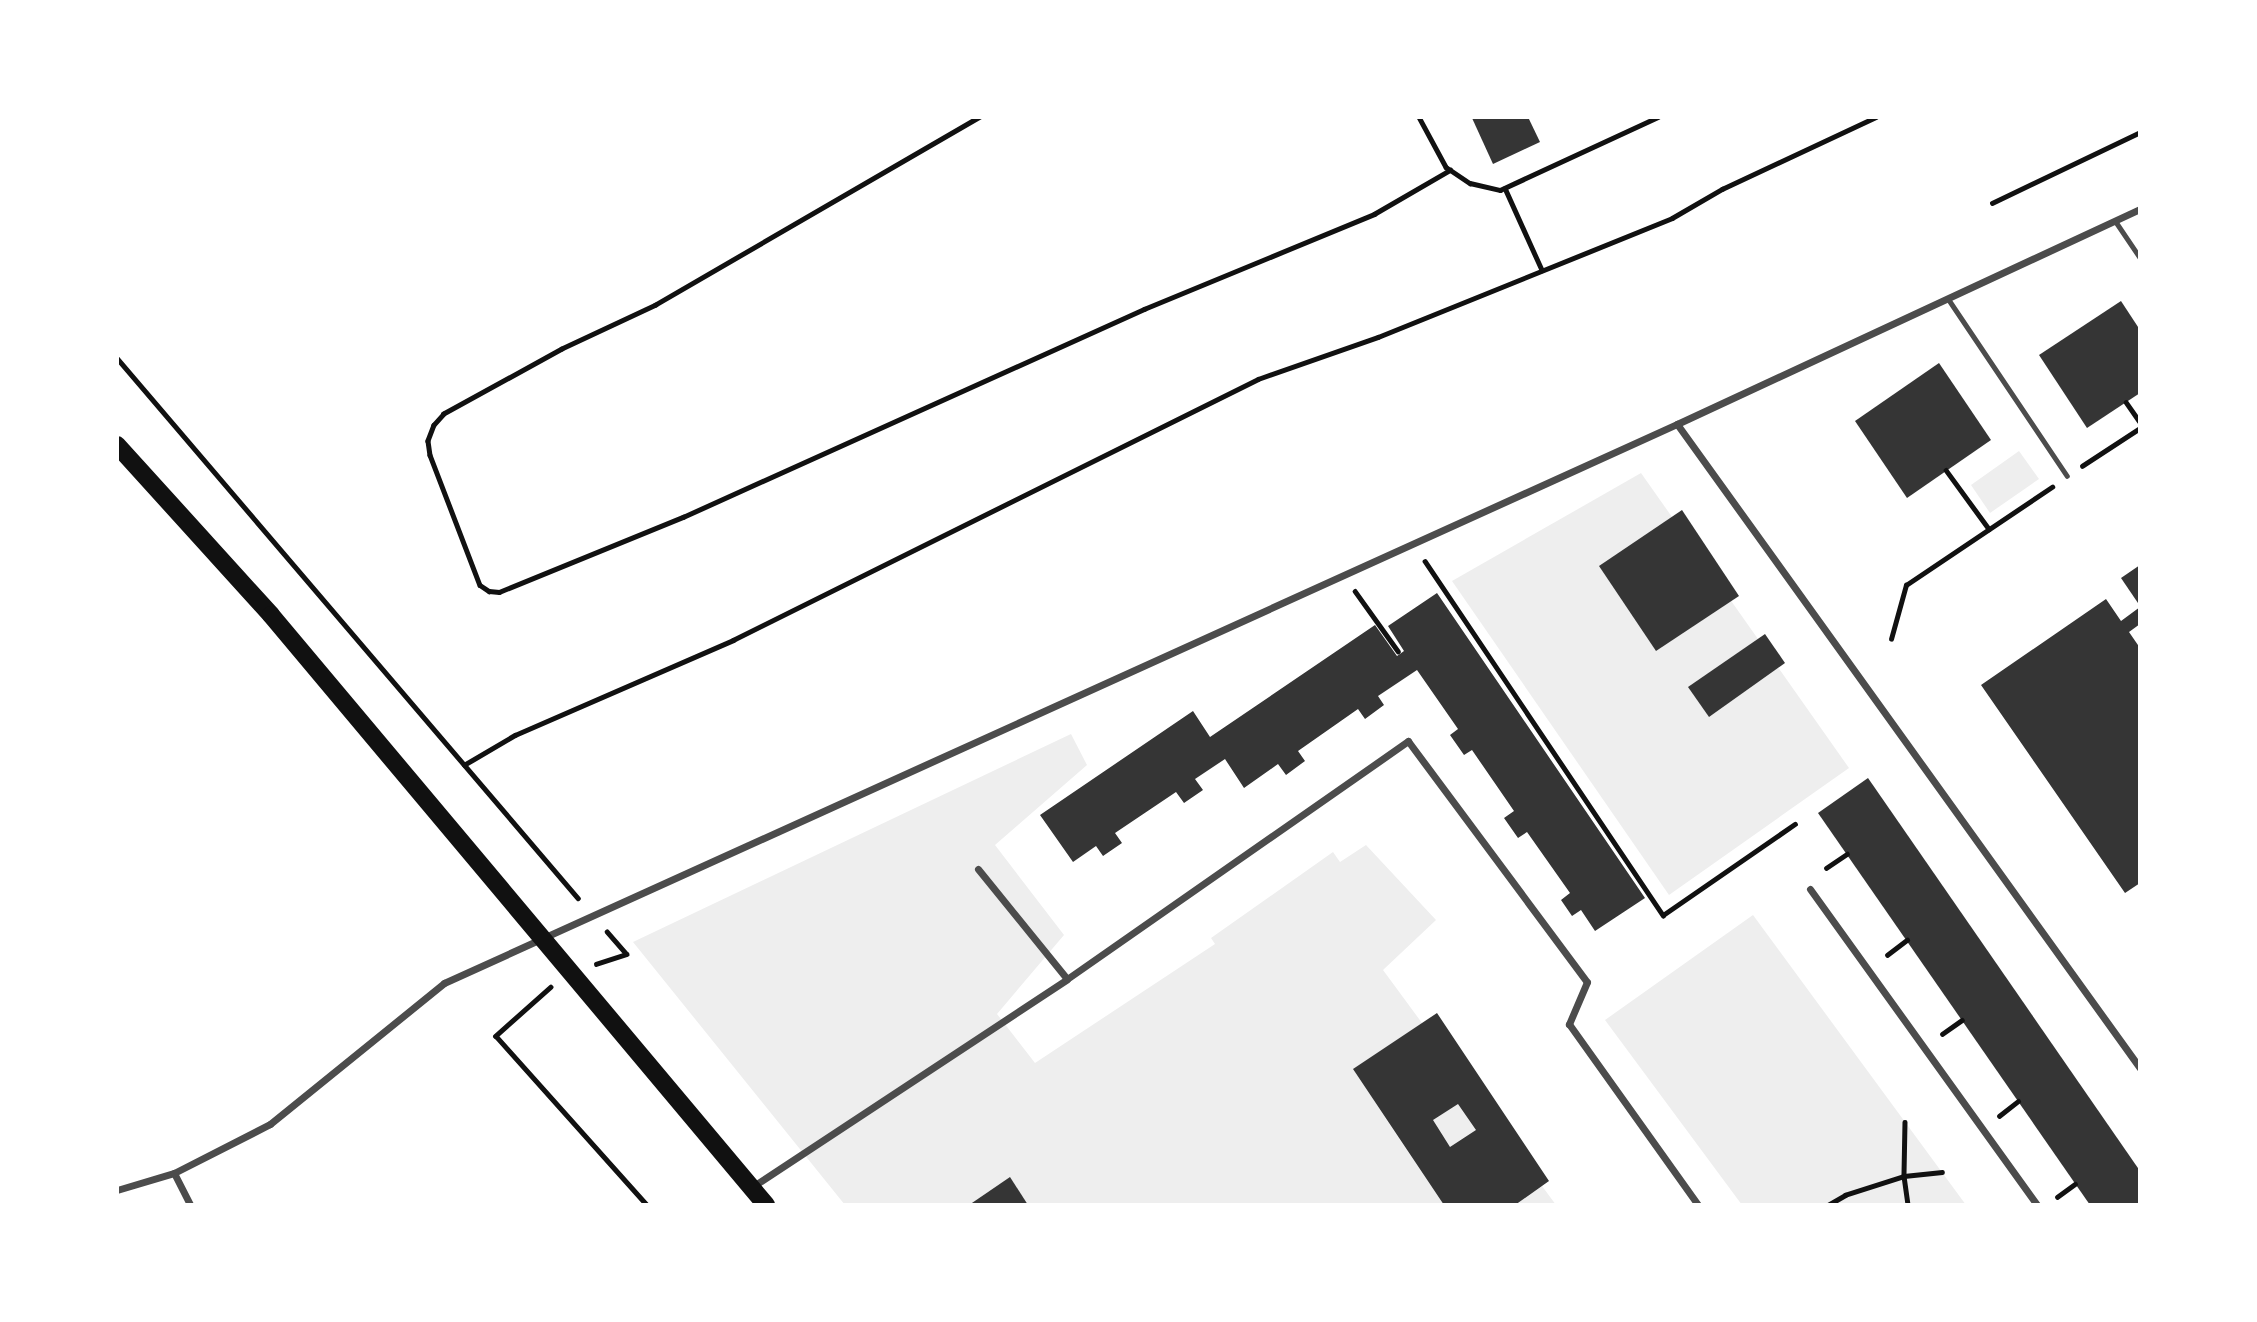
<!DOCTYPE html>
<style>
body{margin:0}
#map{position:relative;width:2257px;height:1322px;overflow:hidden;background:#fff;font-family:"Open Sans",sans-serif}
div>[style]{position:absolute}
.green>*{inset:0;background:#eee}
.building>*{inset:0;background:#353535}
.path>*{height:4.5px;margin:-2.25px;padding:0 2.25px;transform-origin:2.25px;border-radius:2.25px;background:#111}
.service>*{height:5px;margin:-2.5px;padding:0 2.5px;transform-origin:2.5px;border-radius:2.5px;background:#4c4c4c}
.minor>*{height:7px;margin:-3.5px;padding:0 3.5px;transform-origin:3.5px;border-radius:3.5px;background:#4c4c4c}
.primary>*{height:18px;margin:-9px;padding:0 9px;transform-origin:9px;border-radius:9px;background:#111}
span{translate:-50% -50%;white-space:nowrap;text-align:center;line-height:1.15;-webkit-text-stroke:5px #fff;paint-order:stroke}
.frame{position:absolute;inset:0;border:119px solid #fff;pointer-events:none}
</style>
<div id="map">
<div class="green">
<div style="clip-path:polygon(2019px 451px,2039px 479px,1990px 513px,1971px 485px)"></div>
<div style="clip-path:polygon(1641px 473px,1849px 768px,1669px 895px,1452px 581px)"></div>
<div style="clip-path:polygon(1071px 734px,1087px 765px,995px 845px,1064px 935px,997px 1014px,1035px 1063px,1215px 944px,1211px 938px,1333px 852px,1340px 862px,1366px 845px,1436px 920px,1383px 970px,1556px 1205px,845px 1205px,633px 942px)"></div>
<div style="clip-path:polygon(1753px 915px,1966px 1205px,1742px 1205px,1605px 1020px)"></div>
</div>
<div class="building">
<div style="clip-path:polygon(1528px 117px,1540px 142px,1493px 164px,1472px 118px)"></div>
<div style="clip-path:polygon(2121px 301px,2140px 330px,2140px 393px,2087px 428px,2039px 355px)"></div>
<div style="clip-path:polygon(1939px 363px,1991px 440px,1907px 498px,1855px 421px)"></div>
<div style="clip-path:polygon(1682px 510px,1739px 596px,1656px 651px,1599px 566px)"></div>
<div style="clip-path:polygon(2140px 565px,2140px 606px,2121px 578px)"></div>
<div style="clip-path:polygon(1437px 593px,1645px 898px,1595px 931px,1581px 910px,1572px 916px,1561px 900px,1570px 893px,1527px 832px,1518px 838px,1504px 818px,1514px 811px,1472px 750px,1464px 755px,1450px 735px,1458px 729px,1417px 670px,1378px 696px,1384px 705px,1365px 719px,1358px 709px,1298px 751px,1305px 761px,1286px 775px,1278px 764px,1244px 788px,1225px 759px,1195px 779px,1203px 790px,1184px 803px,1176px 792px,1115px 833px,1122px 843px,1103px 856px,1096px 846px,1073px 862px,1040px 815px,1193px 711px,1210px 737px,1375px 625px,1397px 656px,1404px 651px,1388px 626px)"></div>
<div style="clip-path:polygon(2106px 599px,2121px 621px,2140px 607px,2140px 624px,2129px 632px,2140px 648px,2140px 883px,2125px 893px,1981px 685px)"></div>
<div style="clip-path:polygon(1765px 634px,1785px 663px,1709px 717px,1688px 687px)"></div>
<div style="clip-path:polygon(1868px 778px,2140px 1171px,2140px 1205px,2090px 1205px,1818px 813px)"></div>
<div style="clip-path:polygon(evenodd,1437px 1013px,1549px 1181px,1515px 1205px,1444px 1205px,1353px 1069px,1437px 1013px,1458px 1104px,1476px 1130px,1450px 1147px,1433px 1120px,1458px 1104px)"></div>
<div style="clip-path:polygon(1010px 1177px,1028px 1205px,969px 1205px)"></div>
</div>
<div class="path">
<div style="left:980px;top:117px;width:375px;rotate:149.9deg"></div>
<div style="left:656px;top:305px;width:104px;rotate:154.9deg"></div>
<div style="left:562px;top:349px;width:135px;rotate:151.2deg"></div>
<div style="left:444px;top:414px;width:15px;rotate:132deg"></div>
<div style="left:434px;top:425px;width:17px;rotate:111deg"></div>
<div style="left:428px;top:441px;width:14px;rotate:82deg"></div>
<div style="left:430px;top:455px;width:139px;rotate:69deg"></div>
<div style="left:480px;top:585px;width:11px;rotate:34deg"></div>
<div style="left:489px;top:591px;width:10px;rotate:6deg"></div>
<div style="left:499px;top:592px;width:199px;rotate:-22.2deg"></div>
<div style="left:683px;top:517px;width:506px;rotate:-24.28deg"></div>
<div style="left:1144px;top:309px;width:249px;rotate:-22.4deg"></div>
<div style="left:1374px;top:214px;width:88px;rotate:-30.1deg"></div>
<div style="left:1419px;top:117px;width:57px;rotate:61.6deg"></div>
<div style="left:1446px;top:167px;width:29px;rotate:34deg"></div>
<div style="left:1470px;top:183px;width:31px;rotate:13deg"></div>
<div style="left:1500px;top:190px;width:174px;rotate:-24.8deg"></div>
<div style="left:1505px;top:188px;width:90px;rotate:65.7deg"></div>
<div style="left:1992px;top:203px;width:164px;rotate:-25.6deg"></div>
<div style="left:117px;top:358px;width:710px;rotate:49.51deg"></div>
<div style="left:2126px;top:402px;width:24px;rotate:55deg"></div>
<div style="left:2082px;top:466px;width:69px;rotate:-33.2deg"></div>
<div style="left:1946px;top:470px;width:73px;rotate:53.9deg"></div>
<div style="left:1425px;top:561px;width:427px;rotate:56.1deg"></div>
<div style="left:1663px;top:915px;width:160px;rotate:-34.6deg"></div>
<div style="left:1355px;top:591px;width:74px;rotate:54.4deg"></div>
<div style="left:1891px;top:639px;width:56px;rotate:-74.5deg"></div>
<div style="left:1906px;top:585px;width:176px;rotate:-33.9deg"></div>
<div style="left:464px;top:765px;width:59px;rotate:-30.5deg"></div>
<div style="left:515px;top:735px;width:238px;rotate:-23.5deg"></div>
<div style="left:733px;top:640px;width:586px;rotate:-26.43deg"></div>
<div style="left:1258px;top:379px;width:127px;rotate:-19.3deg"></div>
<div style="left:1378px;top:337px;width:317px;rotate:-22deg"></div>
<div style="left:1672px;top:218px;width:58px;rotate:-30.1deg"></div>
<div style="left:1722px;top:189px;width:170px;rotate:-25.1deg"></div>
<div style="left:1826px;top:868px;width:25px;rotate:-34deg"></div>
<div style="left:1887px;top:955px;width:25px;rotate:-37deg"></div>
<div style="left:596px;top:964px;width:32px;rotate:-18deg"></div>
<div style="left:626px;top:954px;width:29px;rotate:-131deg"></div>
<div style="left:551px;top:987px;width:74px;rotate:138.3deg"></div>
<div style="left:496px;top:1036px;width:227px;rotate:48.2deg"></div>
<div style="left:1942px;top:1034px;width:24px;rotate:-35deg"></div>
<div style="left:1999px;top:1116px;width:24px;rotate:-38deg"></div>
<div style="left:1905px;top:1122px;width:54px;rotate:91.1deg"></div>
<div style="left:1904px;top:1176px;width:29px;rotate:82deg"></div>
<div style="left:2057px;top:1197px;width:22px;rotate:-36deg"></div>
<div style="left:1828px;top:1205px;width:20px;rotate:-30deg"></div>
<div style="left:1845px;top:1195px;width:62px;rotate:-17.9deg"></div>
<div style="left:1904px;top:1176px;width:38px;rotate:-6deg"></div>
</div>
<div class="service">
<div style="left:2115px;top:221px;width:45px;rotate:56deg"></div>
<div style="left:1948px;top:299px;width:213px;rotate:56.1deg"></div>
</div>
<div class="minor">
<div style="left:1677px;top:424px;width:793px;rotate:54.29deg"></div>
<div style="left:978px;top:869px;width:141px;rotate:51deg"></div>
<div style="left:1810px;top:889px;width:389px;rotate:54.3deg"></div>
<div style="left:174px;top:1173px;width:36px;rotate:63deg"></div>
<div style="left:752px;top:1187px;width:377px;rotate:-33.4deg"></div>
<div style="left:1067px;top:979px;width:416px;rotate:-34.9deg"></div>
<div style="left:1408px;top:741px;width:300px;rotate:53.4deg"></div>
<div style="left:1587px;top:982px;width:46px;rotate:113.2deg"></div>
<div style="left:1569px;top:1024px;width:222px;rotate:54.5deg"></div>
<div style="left:117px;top:1190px;width:59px;rotate:-16.6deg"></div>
<div style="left:174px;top:1173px;width:108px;rotate:-27deg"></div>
<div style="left:270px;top:1124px;width:224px;rotate:-39deg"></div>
<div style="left:444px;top:983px;width:1354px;rotate:-24.39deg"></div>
<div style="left:1677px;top:424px;width:510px;rotate:-24.91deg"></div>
</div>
<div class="primary">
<div style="left:117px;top:445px;width:229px;rotate:47.8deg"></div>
<div style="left:271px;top:615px;width:770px;rotate:50deg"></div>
</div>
<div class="frame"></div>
</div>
